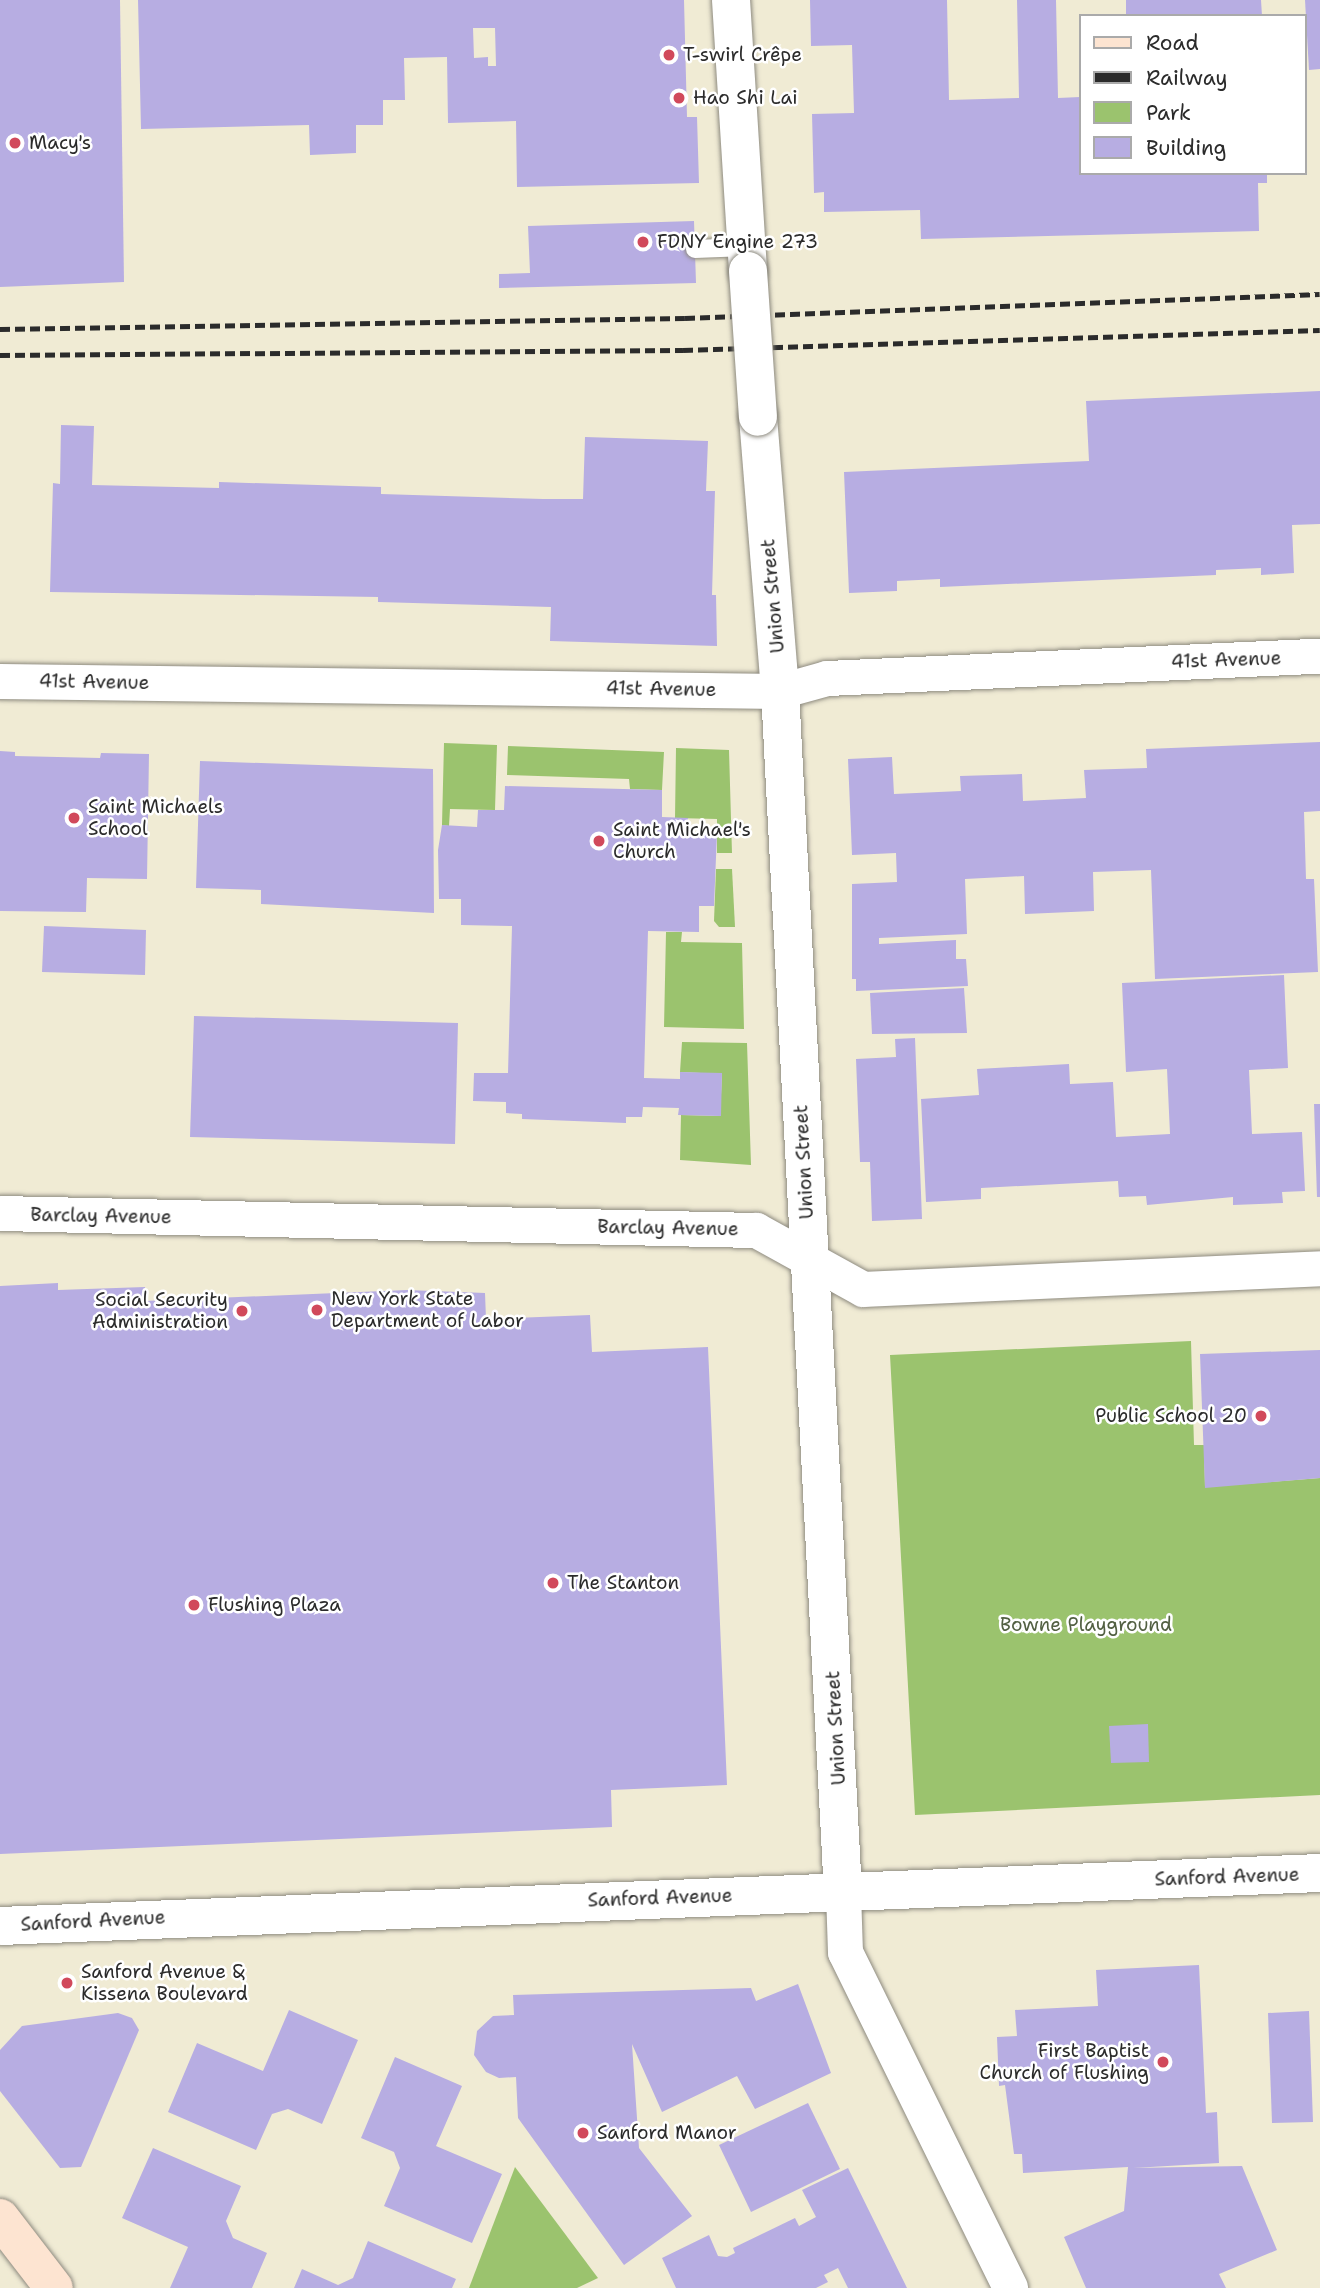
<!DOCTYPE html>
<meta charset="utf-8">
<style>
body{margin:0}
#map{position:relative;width:1320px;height:2288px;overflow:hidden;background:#f0ebd4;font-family:"Shantell Sans",sans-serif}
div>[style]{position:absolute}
.green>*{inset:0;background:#9bc36e}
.building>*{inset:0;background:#b7ade2}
.roads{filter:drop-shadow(0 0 2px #8e8b80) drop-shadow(0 0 2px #8e8b80)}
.service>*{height:18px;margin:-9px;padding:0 9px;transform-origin:9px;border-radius:9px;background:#fff}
.minor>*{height:35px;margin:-17.5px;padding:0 17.5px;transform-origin:17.5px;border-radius:17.5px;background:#fff}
.tertiary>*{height:38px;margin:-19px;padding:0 19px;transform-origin:19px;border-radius:19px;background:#fff}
.secondary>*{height:38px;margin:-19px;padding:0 19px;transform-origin:19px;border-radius:19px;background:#fde4d1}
.rail>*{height:5px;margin-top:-2.5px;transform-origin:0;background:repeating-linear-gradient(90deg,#2b2b2b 0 10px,transparent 0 15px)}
.bridges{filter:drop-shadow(0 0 2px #8e8b80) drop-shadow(0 0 2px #8e8b80)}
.tertiary-bridge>*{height:38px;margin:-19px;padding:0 19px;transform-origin:19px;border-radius:19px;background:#fff}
.dots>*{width:19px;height:19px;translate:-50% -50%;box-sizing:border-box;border:4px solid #fff;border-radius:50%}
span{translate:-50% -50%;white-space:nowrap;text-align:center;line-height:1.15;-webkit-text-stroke:5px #fff;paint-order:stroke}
.poi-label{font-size:19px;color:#2b2b2b}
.left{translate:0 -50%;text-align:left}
.right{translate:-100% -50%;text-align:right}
.street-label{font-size:19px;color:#2b2b2b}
.park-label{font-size:19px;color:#526042}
.legend{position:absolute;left:1079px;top:14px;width:228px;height:161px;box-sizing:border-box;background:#fff;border:2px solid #aaa;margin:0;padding:9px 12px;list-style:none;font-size:21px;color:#2b2b2b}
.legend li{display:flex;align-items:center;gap:14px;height:35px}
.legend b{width:35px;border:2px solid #aaa}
</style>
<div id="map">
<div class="green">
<div style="clip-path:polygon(444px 743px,497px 745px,495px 810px,450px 809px,449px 826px,442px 825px)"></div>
<div style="clip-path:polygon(508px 746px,664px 752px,662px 790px,630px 789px,629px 779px,507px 775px)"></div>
<div style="clip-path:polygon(676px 748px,729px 750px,732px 853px,717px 853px,717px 819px,675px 818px)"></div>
<div style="clip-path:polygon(716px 869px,732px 869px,735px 927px,719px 927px,714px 921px)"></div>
<div style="clip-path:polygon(666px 932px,682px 932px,681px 942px,742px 943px,744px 1029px,664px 1027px)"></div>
<div style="clip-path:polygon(682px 1042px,747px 1043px,751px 1165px,680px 1160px,681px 1115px,720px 1116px,722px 1074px,680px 1072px)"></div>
<div style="clip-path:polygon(1191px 1341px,1194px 1445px,1204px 1445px,1205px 1487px,1320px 1478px,1320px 1795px,915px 1815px,890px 1355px)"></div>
<div style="clip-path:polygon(515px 2167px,598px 2278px,577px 2288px,469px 2288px)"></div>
</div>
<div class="building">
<div style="clip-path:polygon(0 0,120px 0,124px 282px,0 287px)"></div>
<div style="clip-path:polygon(evenodd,138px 0,684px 0,687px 117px,697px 117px,699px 183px,517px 187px,516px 121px,448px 123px,447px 57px,404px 58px,405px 100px,383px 100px,383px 125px,356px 125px,356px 153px,310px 155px,309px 125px,141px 129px,138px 0,473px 28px,495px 28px,496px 66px,488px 66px,488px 57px,474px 58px,473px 28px)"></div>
<div style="clip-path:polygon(810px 0,947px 0,949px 100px,1019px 98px,1017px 0,1056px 0,1058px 98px,1080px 97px,1080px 173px,1267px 173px,1267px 183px,1258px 183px,1259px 231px,921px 239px,920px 210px,824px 212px,824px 192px,814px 193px,812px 114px,854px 113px,852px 45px,811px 46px)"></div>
<div style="clip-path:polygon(1126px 0,1261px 0,1262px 16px,1126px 16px)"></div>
<div style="clip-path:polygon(1305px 0,1320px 0,1320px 69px,1309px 70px)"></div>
<div style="clip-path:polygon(694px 221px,696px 283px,499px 288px,499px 274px,530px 273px,528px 226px)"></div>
<div style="clip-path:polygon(1320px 391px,1320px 524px,1292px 525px,1294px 573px,1261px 575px,1261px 568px,1216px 570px,1216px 575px,940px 587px,940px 579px,897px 581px,897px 591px,849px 593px,844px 472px,1089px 461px,1086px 401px)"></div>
<div style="clip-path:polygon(61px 425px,94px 426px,92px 485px,219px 488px,219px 482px,381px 487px,381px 494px,543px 499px,583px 499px,585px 437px,708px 441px,706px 491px,715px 491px,712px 595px,716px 595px,717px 646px,550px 641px,551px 607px,378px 602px,378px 597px,50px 592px,53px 483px,60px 484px)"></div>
<div style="clip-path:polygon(1320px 742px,1320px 811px,1304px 812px,1306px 879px,1314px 879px,1318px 972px,1155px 979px,1151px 870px,1093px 872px,1094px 911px,1025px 914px,1024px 876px,965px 879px,967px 934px,879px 938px,879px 944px,956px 940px,956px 959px,966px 959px,968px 986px,856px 991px,856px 979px,852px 979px,852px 884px,897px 882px,896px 853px,852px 855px,848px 759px,892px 757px,894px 794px,961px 791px,960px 776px,1022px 774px,1023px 801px,1086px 798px,1084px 770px,1147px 768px,1146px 749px)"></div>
<div style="clip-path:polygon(0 751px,15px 752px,15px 756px,100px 758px,101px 753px,149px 754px,147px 879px,87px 878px,86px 912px,0 911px)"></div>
<div style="clip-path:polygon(200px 761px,433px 769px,434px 913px,261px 904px,261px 890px,196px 888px)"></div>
<div style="clip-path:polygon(505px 786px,662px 790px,662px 817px,688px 818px,687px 833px,717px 833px,714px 906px,699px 906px,699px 932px,648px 931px,644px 1078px,680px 1079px,680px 1072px,722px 1073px,721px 1116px,678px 1115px,679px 1108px,643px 1107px,642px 1117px,626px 1117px,626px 1123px,522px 1119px,522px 1114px,506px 1113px,506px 1102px,473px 1101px,474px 1073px,508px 1073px,512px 926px,461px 925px,461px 899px,439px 899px,438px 850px,442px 825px,477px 827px,478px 810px,504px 810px)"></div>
<div style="clip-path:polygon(44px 926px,146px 930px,145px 975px,42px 972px)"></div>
<div style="clip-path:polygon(1284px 975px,1288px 1068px,1249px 1070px,1252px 1134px,1302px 1132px,1305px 1191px,1282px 1192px,1283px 1203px,1233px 1205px,1233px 1197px,1147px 1205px,1146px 1196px,1119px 1197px,1118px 1181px,981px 1188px,981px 1199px,926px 1202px,921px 1099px,979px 1095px,977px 1069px,1069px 1064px,1070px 1084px,1113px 1082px,1116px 1137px,1170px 1134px,1167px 1069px,1126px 1072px,1122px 983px)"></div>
<div style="clip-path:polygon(964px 988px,967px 1033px,872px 1034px,870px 993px)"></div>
<div style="clip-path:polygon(194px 1016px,458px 1023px,455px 1144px,190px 1137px)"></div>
<div style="clip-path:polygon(915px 1038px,922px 1219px,872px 1221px,870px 1162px,860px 1162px,856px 1059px,896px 1057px,895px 1039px)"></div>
<div style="clip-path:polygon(1314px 1104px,1320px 1104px,1320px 1197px,1317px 1197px)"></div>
<div style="clip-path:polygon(58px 1283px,58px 1290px,145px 1287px,145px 1301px,407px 1290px,485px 1293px,486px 1319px,590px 1315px,592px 1352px,708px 1347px,727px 1785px,611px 1790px,612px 1827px,0 1854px,0 1286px)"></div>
<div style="clip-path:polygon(1320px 1350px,1320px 1478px,1205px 1488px,1200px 1354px)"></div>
<div style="clip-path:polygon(1148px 1724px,1149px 1762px,1111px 1763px,1109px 1726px)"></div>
<div style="clip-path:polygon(1199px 1965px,1206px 2113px,1217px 2112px,1219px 2163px,1133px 2168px,1242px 2166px,1277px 2250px,1219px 2274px,1226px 2288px,1086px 2288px,1064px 2237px,1124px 2211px,1128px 2167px,1023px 2173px,1022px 2154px,1014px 2154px,1005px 2085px,999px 2086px,997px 2037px,1017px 2036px,1015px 2010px,1098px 2006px,1096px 1970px)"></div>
<div style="clip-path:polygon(798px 1984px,831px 2073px,755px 2109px,737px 2076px,662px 2112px,632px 2044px,639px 2148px,692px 2216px,624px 2265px,518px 2118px,516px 2077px,499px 2078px,486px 2072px,474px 2055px,477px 2031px,493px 2016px,514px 2015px,513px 1995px,751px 1988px,756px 2001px)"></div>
<div style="clip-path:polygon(289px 2010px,358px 2040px,322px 2124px,288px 2109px,272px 2114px,256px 2150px,168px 2112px,197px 2043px,263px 2071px)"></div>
<div style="clip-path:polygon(1309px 2011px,1313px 2122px,1272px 2123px,1268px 2013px)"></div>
<div style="clip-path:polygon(118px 2013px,132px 2018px,139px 2030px,81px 2167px,60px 2168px,0 2091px,0 2050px,22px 2026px)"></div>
<div style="clip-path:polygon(395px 2057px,462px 2086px,436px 2146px,502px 2174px,472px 2243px,384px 2206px,400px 2168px,394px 2152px,361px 2138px)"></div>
<div style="clip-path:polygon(808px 2103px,840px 2169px,751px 2212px,719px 2145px)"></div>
<div style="clip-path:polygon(153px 2148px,241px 2186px,226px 2221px,233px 2238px,267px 2253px,252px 2288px,170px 2288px,188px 2247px,122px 2218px)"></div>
<div style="clip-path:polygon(848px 2168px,907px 2288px,848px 2288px,838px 2268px,824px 2275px,828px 2282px,816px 2288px,676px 2288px,662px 2258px,709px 2235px,718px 2256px,727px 2257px,735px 2253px,733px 2248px,795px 2218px,799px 2226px,816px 2217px,802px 2190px)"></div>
<div style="clip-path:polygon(368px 2241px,456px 2279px,452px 2288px,294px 2288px,302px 2269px,338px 2285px,353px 2278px)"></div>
</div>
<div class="roads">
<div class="service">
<div style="left:695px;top:249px;width:51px;rotate:-2.2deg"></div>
</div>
<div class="minor">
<div style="left:0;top:681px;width:780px;rotate:0.73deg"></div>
<div style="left:780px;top:691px;width:49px;rotate:-15.5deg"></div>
<div style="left:827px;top:678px;width:493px;rotate:-2.6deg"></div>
<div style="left:0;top:1213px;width:756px;rotate:1.29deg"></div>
<div style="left:756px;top:1230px;width:122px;rotate:28.9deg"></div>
<div style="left:863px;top:1289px;width:457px;rotate:-2.6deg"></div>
<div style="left:843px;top:1892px;width:60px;rotate:88.1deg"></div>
<div style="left:845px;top:1952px;width:374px;rotate:63.8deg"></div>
</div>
<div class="tertiary">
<div style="left:731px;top:0;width:272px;rotate:86.4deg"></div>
<div style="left:758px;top:417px;width:275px;rotate:85.4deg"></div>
<div style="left:780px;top:691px;width:1203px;rotate:87deg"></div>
<div style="left:0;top:1926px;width:1321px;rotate:-2.3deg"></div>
</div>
<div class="secondary">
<div style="left:0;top:2218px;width:88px;rotate:52.4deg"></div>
</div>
</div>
<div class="rail">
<div style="left:0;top:329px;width:685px;rotate:-0.92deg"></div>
<div style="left:685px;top:318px;width:635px;rotate:-2.16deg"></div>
<div style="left:0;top:355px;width:683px;rotate:-0.42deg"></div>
<div style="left:683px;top:350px;width:637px;rotate:-1.8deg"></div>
</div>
<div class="bridges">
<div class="tertiary-bridge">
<div style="left:748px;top:271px;width:146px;rotate:86.1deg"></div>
</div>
</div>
<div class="dots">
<div style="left:669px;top:55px;background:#d1495b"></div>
<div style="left:679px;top:98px;background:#d1495b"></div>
<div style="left:15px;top:143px;background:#d1495b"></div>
<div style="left:643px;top:242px;background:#d1495b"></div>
<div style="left:74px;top:818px;background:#d1495b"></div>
<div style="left:599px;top:841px;background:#d1495b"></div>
<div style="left:317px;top:1310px;background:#d1495b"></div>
<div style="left:242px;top:1311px;background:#d1495b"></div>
<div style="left:1261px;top:1416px;background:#d1495b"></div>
<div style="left:553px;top:1583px;background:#d1495b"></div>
<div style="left:194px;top:1605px;background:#d1495b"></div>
<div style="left:67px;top:1983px;background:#d1495b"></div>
<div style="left:1163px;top:2062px;background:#d1495b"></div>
<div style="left:583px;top:2133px;background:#d1495b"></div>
</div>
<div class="poi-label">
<span class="left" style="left:683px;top:55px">T-swirl Crêpe</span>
<span class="left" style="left:693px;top:98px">Hao Shi Lai</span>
<span class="left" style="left:29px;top:143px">Macy's</span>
<span class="left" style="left:657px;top:242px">FDNY Engine 273</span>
<span class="left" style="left:88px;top:818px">Saint Michaels<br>School</span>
<span class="left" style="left:613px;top:841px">Saint Michael's<br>Church</span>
<span class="left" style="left:331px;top:1310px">New York State<br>Department of Labor</span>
<span class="right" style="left:228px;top:1311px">Social Security<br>Administration</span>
<span class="right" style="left:1247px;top:1416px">Public School 20</span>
<span class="left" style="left:567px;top:1583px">The Stanton</span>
<span class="left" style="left:208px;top:1605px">Flushing Plaza</span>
<span class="left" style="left:81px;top:1983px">Sanford Avenue &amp;<br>Kissena Boulevard</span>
<span class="right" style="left:1149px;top:2062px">First Baptist<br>Church of Flushing</span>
<span class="left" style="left:597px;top:2133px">Sanford Manor</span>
</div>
<div class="street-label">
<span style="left:773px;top:596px;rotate:-95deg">Union Street</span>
<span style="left:1226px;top:660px;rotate:-2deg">41st Avenue</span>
<span style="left:94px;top:682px;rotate:1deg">41st Avenue</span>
<span style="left:661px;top:689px;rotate:1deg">41st Avenue</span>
<span style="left:804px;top:1162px;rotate:-93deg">Union Street</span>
<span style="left:101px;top:1216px;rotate:1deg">Barclay Avenue</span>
<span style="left:668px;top:1228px;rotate:1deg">Barclay Avenue</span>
<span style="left:836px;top:1728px;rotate:-93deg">Union Street</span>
<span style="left:1227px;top:1877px;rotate:-2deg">Sanford Avenue</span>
<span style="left:660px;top:1898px;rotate:-2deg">Sanford Avenue</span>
<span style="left:93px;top:1921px;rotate:-3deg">Sanford Avenue</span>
</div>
<div class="park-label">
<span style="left:1086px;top:1625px">Bowne Playground</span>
</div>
<ul class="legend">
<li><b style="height:9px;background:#fde4d1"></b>Road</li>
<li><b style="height:9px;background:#2b2b2b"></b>Railway</li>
<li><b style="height:19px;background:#9bc36e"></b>Park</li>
<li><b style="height:19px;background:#b7ade2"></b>Building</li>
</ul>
</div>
